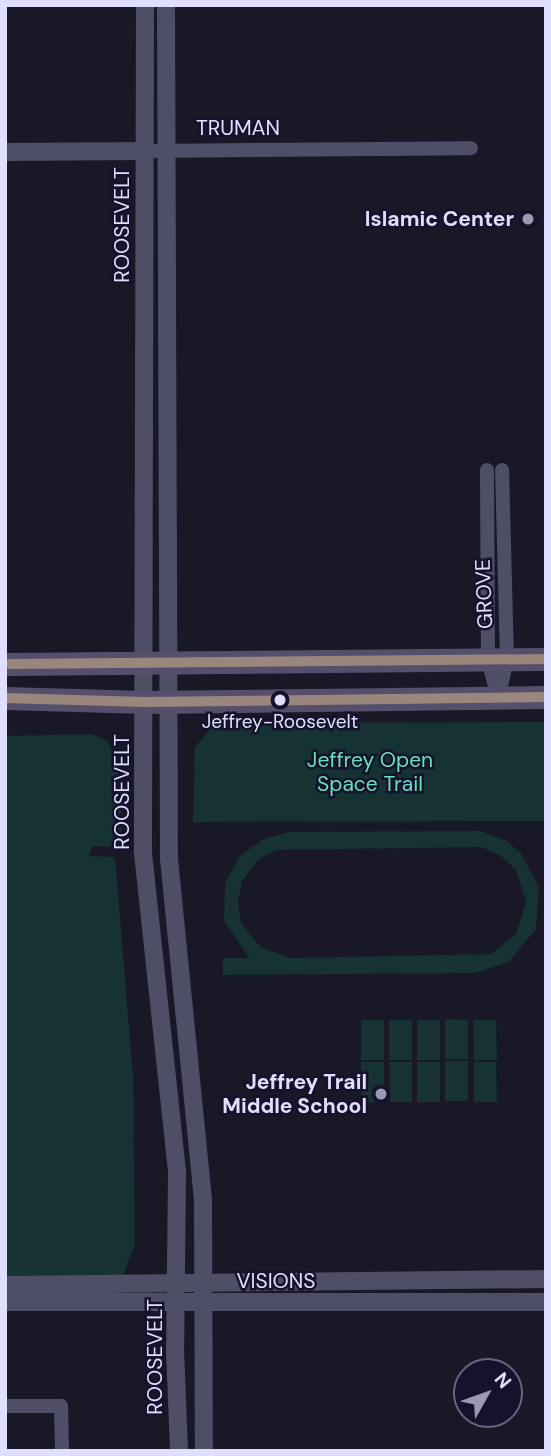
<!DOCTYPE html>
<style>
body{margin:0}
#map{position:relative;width:551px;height:1456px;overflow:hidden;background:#191826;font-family:"DM Sans",sans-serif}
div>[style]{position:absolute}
.green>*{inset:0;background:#163232}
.minor>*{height:14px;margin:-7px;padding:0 7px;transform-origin:7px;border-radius:7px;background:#4e4e66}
.tertiary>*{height:18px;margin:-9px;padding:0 9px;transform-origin:9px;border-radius:9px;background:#4e4e66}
.primary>*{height:23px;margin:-11.5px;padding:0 11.5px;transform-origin:11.5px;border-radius:11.5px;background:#564f6b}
.bus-1>*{height:10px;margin:-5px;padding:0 5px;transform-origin:5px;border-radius:5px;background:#99877d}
.dots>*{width:19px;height:19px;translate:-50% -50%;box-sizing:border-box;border:4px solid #15122c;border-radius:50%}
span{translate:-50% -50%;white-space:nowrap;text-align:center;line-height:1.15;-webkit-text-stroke:5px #15122c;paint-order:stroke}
.bus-label{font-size:19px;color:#e0defe}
.street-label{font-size:21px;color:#e0defe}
.poi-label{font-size:21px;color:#e0defe;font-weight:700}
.right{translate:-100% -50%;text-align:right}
.park-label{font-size:21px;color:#69e0bc}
.frame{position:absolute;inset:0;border:7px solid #e0defe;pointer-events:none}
.north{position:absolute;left:453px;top:1358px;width:70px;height:70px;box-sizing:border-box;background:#15122c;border:2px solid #666480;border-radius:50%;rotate:50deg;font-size:19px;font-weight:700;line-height:28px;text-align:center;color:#e0defe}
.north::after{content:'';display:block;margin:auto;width:24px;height:32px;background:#9a99b2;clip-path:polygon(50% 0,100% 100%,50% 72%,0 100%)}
</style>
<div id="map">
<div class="green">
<div style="clip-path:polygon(546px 722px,546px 821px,193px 822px,195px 747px,215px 723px)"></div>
<div style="clip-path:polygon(92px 734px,106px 740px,119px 759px,122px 847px,93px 846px,88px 856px,115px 857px,133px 1076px,135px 1244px,123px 1276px,5px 1277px,5px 736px)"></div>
<div style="clip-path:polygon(evenodd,480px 831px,505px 840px,520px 852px,539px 887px,536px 929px,509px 962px,475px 973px,223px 975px,223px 958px,249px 958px,224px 920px,225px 883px,240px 856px,263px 839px,289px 832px,480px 831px,481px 847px,500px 855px,516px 870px,526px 902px,516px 934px,491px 954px,290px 958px,260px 947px,241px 922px,238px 902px,242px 881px,259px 859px,277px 850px,481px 847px)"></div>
<div style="clip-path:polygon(445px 1019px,468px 1020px,468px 1059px,445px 1059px)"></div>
<div style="clip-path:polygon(361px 1020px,384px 1020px,384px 1060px,361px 1060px)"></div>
<div style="clip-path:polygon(389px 1020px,412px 1020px,412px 1060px,389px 1060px)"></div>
<div style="clip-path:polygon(417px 1020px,440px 1020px,440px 1060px,417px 1060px)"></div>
<div style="clip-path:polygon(473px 1020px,496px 1020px,497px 1060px,474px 1060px)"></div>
<div style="clip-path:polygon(445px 1061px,468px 1061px,468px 1101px,445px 1101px)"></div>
<div style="clip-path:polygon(361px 1062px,384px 1062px,384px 1102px,361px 1102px)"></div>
<div style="clip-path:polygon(389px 1062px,412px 1062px,412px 1102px,390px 1102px)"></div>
<div style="clip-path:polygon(417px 1062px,440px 1062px,440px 1102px,417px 1102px)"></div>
<div style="clip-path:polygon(474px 1062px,496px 1062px,497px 1102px,474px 1102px)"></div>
</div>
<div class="minor">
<div style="left:145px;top:151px;width:326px;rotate:-0.5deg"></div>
<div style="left:487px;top:470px;width:190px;rotate:89.7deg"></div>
<div style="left:488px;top:660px;width:38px;rotate:75deg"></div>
<div style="left:499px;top:696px;width:38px;rotate:-78deg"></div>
<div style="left:507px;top:659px;width:189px;rotate:-91.5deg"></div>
<div style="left:5px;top:1406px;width:56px"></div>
<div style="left:61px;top:1406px;width:45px;rotate:88.7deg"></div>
</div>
<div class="tertiary">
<div style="left:145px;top:5px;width:848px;rotate:90.14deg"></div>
<div style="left:143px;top:853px;width:321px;rotate:83.9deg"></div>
<div style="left:177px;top:1172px;width:178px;rotate:90.6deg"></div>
<div style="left:175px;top:1350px;width:101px;rotate:87.7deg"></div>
<div style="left:166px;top:5px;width:854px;rotate:89.8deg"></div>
<div style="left:169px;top:859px;width:344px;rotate:84.3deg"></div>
<div style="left:203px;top:1201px;width:250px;rotate:89.8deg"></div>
<div style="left:5px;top:152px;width:140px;rotate:-0.4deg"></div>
<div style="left:5px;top:1285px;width:541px;rotate:-0.64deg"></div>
<div style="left:5px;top:1302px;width:541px"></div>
</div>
<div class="primary">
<div style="left:5px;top:664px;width:541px;rotate:-0.53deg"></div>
<div style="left:5px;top:698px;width:140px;rotate:1.6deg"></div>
<div style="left:145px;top:702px;width:401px;rotate:-0.7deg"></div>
</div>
<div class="bus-1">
<div style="left:10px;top:664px;width:536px;rotate:-0.53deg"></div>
<div style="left:5px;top:698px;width:140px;rotate:1.6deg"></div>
<div style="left:145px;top:702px;width:401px;rotate:-0.7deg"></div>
</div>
<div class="dots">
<div style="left:528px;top:219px;background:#9a99b2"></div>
<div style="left:280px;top:700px;background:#e0defe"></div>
<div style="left:381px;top:1094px;background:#9a99b2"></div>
</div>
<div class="bus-label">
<span style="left:280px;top:722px">Jeffrey-Roosevelt</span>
</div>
<div class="street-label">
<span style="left:238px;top:128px">TRUMAN</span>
<span style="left:122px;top:225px;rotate:-90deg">ROOSEVELT</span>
<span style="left:484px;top:594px;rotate:-92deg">GROVE</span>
<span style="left:122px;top:792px;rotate:-90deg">ROOSEVELT</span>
<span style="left:276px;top:1281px">VISIONS</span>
<span style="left:155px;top:1357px;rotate:-90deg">ROOSEVELT</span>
</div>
<div class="poi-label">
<span class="right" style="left:514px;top:219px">Islamic Center</span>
<span class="right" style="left:367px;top:1094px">Jeffrey Trail<br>Middle School</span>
</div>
<div class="park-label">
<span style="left:370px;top:772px">Jeffrey Open<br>Space Trail</span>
</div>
<div class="frame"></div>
<div class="north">N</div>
</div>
